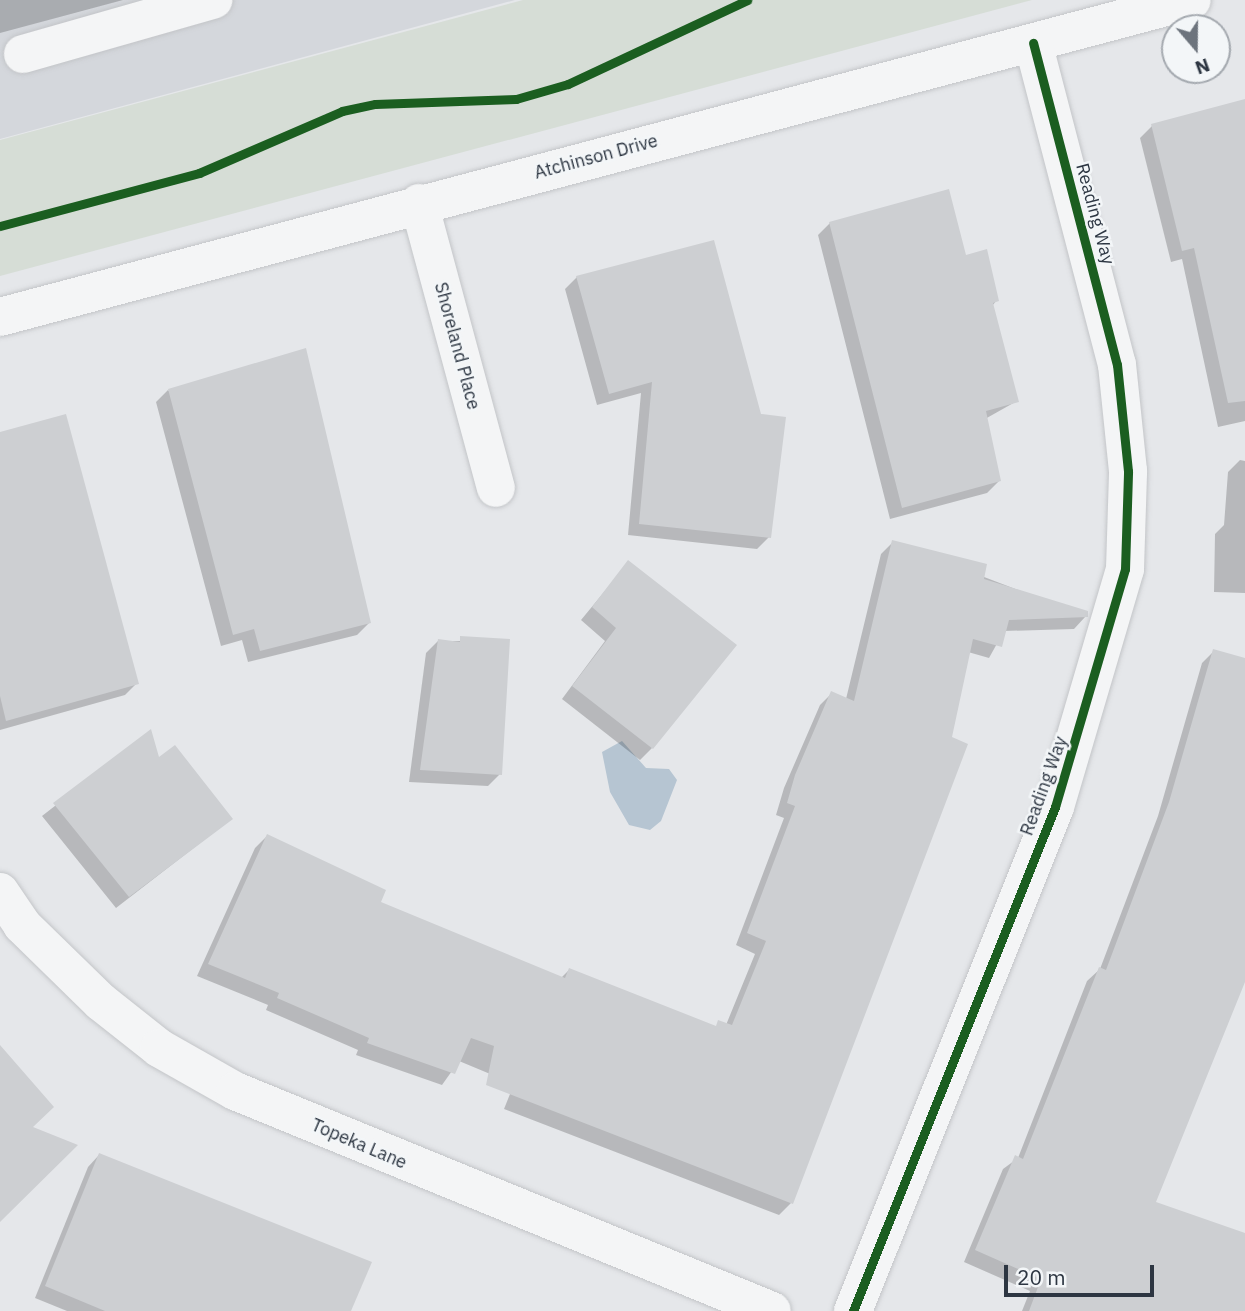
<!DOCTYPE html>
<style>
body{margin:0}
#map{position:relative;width:1245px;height:1311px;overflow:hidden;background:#e5e7ea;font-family:"IBM Plex Sans",sans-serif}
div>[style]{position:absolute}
.built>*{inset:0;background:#d4d7dc}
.green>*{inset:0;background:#d6ddd6}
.water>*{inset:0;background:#b6c5d2}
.shadow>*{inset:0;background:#0003}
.building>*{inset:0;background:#cdcfd2}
.roads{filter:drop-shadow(0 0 2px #c3c5c8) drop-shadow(0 0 2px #c3c5c8)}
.minor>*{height:38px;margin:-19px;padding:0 19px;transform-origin:19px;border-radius:19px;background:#f4f5f6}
.cycleway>*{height:9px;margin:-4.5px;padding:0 4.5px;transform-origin:4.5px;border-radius:4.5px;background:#1b5e20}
span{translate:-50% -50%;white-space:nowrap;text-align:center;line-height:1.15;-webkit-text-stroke:5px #f3f6f8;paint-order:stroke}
.street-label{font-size:18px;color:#2d3642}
.north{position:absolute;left:1161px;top:14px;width:70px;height:70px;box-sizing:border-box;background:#f3f6f8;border:2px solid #a4a9af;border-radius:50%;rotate:160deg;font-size:19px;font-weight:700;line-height:28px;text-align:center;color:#2d3642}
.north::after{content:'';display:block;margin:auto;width:24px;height:32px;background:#6d747d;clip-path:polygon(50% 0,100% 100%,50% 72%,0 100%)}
.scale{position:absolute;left:1004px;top:1265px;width:150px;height:32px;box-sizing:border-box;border:4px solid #2d3642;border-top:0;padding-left:9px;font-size:21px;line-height:24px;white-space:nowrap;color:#2d3642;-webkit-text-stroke:5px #f3f6f8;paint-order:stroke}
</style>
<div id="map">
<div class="built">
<div style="clip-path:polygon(0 0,515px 0,0 139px)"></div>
</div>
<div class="green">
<div style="clip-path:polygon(523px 0,1032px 0,0 276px,0 140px)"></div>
</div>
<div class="water">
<div style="clip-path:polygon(622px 741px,646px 768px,669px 769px,677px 780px,661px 821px,650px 830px,629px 825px,610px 792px,602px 752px)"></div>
</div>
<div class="shadow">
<div style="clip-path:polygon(0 0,123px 0,0 33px)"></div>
<div style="clip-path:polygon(1245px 101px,1245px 421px,1218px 427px,1182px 259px,1171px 262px,1140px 138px,1152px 126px)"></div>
<div style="clip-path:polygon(830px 223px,965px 258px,997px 300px,992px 306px,1017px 401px,985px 419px,999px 481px,987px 493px,890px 519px,818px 235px)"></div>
<div style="clip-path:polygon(577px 277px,760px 416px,769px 537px,757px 549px,628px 535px,641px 393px,597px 405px,565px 289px)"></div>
<div style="clip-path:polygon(168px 390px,369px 623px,357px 635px,248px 662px,242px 640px,221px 646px,156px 402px)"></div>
<div style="clip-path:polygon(0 433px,137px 683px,125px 695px,0 730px)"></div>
<div style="clip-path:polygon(1240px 460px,1245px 461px,1245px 593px,1214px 592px,1215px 534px,1224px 525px,1228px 472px)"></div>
<div style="clip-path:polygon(893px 542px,1086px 616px,1074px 629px,1004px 631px,989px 658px,968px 652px,791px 1203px,779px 1215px,504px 1109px,514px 1084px,459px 1061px,442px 1085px,356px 1055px,358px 1050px,266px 1010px,268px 1005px,197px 976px,255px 848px,267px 836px,379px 903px,561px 978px,569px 970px,714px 1027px,726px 1025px,755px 954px,736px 945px,784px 818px,776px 815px,784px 788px,820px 705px,832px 693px,846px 699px,881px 554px)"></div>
<div style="clip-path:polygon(628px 563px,652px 748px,640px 760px,562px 699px,605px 641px,581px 620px)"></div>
<div style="clip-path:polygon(438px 641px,508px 641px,500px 774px,488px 786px,409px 782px,426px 653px)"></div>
<div style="clip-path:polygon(1214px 651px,1245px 660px,1245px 978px,1154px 1203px,1245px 1235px,1245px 1311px,1022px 1311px,1030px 1291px,964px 1262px,1003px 1169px,1018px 1158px,1087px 981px,1100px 969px,1158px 816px,1202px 663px)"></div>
<div style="clip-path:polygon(150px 732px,158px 760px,231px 819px,116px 908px,42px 816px)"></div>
<div style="clip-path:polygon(99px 1155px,349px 1311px,67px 1311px,35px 1298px,88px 1167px)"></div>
</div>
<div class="building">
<div style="clip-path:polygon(1245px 99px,1245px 401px,1228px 403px,1194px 248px,1182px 251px,1151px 124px)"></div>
<div style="clip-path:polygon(949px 189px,966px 255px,987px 249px,999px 301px,993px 303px,1019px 402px,986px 411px,1001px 481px,902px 508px,829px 222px)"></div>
<div style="clip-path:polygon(714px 240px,761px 414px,786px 417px,771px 538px,639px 524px,652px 382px,609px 394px,576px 276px)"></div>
<div style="clip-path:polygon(306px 348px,371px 623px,260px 651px,254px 629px,233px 635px,168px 389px)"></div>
<div style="clip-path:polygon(66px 414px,139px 684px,6px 721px,0 696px,0 432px)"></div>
<div style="clip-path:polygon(892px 540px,987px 564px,984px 579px,1088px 611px,1088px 617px,1009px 620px,1002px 647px,973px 639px,952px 737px,968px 744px,793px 1204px,486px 1085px,494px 1046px,471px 1038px,455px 1074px,367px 1043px,369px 1038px,277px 998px,279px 993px,208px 964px,267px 834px,386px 890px,381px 902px,565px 978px,569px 968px,716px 1026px,718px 1020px,732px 1025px,766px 941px,747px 933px,795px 806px,787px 803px,795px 775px,831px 691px,854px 701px)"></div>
<div style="clip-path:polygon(628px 560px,737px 645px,653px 749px,572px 686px,616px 628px,592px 607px)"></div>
<div style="clip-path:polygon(460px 636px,510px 639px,502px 775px,420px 770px,438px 639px,460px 642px)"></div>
<div style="clip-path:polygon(1213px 649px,1245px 658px,1245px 982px,1156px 1202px,1245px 1233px,1245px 1311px,1029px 1311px,1041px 1279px,975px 1250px,1015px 1155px,1023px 1159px,1099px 967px,1106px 970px,1169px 802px)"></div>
<div style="clip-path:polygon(151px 729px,159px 757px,175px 745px,233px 819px,129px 897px,53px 803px)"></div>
<div style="clip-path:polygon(0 1045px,54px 1107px,33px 1127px,78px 1145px,0 1222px)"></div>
<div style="clip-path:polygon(99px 1153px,372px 1262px,351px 1311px,105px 1311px,45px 1286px)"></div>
</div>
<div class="roads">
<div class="minor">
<div style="left:23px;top:54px;width:198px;rotate:-15.9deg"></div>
<div style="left:419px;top:203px;width:295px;rotate:74.9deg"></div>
<div style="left:0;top:317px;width:1233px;rotate:-14.89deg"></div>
<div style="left:0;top:892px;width:40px;rotate:56deg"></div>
<div style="left:22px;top:925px;width:110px;rotate:44.3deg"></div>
<div style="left:101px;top:1002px;width:74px;rotate:38.4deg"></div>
<div style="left:159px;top:1048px;width:87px;rotate:29.5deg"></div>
<div style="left:235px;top:1091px;width:580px;rotate:22.28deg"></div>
<div style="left:853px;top:1311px;width:543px;rotate:-68.16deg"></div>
<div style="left:1055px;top:807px;width:248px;rotate:-73.6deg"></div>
<div style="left:1125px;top:569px;width:98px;rotate:-88.2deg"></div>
<div style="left:1128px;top:471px;width:107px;rotate:-95.9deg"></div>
<div style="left:1117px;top:365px;width:333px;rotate:-104.6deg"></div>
</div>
</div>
<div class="cycleway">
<div style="left:0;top:226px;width:206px;rotate:-14.9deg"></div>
<div style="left:199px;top:173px;width:156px;rotate:-23.4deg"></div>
<div style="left:342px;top:111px;width:34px;rotate:-12deg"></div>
<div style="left:375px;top:104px;width:141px;rotate:-2deg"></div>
<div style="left:516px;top:99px;width:54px;rotate:-16.1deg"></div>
<div style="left:568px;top:84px;width:198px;rotate:-25.1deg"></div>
<div style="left:853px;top:1311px;width:543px;rotate:-68.16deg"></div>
<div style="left:1055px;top:807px;width:248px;rotate:-73.6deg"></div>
<div style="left:1125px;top:569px;width:98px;rotate:-88.2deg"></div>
<div style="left:1128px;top:471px;width:107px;rotate:-95.9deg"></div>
<div style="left:1117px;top:365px;width:333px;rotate:-104.6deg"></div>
</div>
<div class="street-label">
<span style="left:596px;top:157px;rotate:-15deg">Atchinson Drive</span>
<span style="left:1095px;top:214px;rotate:75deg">Reading Way</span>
<span style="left:457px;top:346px;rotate:75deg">Shoreland Place</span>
<span style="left:1044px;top:786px;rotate:-70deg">Reading Way</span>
<span style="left:359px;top:1144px;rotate:23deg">Topeka Lane</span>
</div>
<div class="north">N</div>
<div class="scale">20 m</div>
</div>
